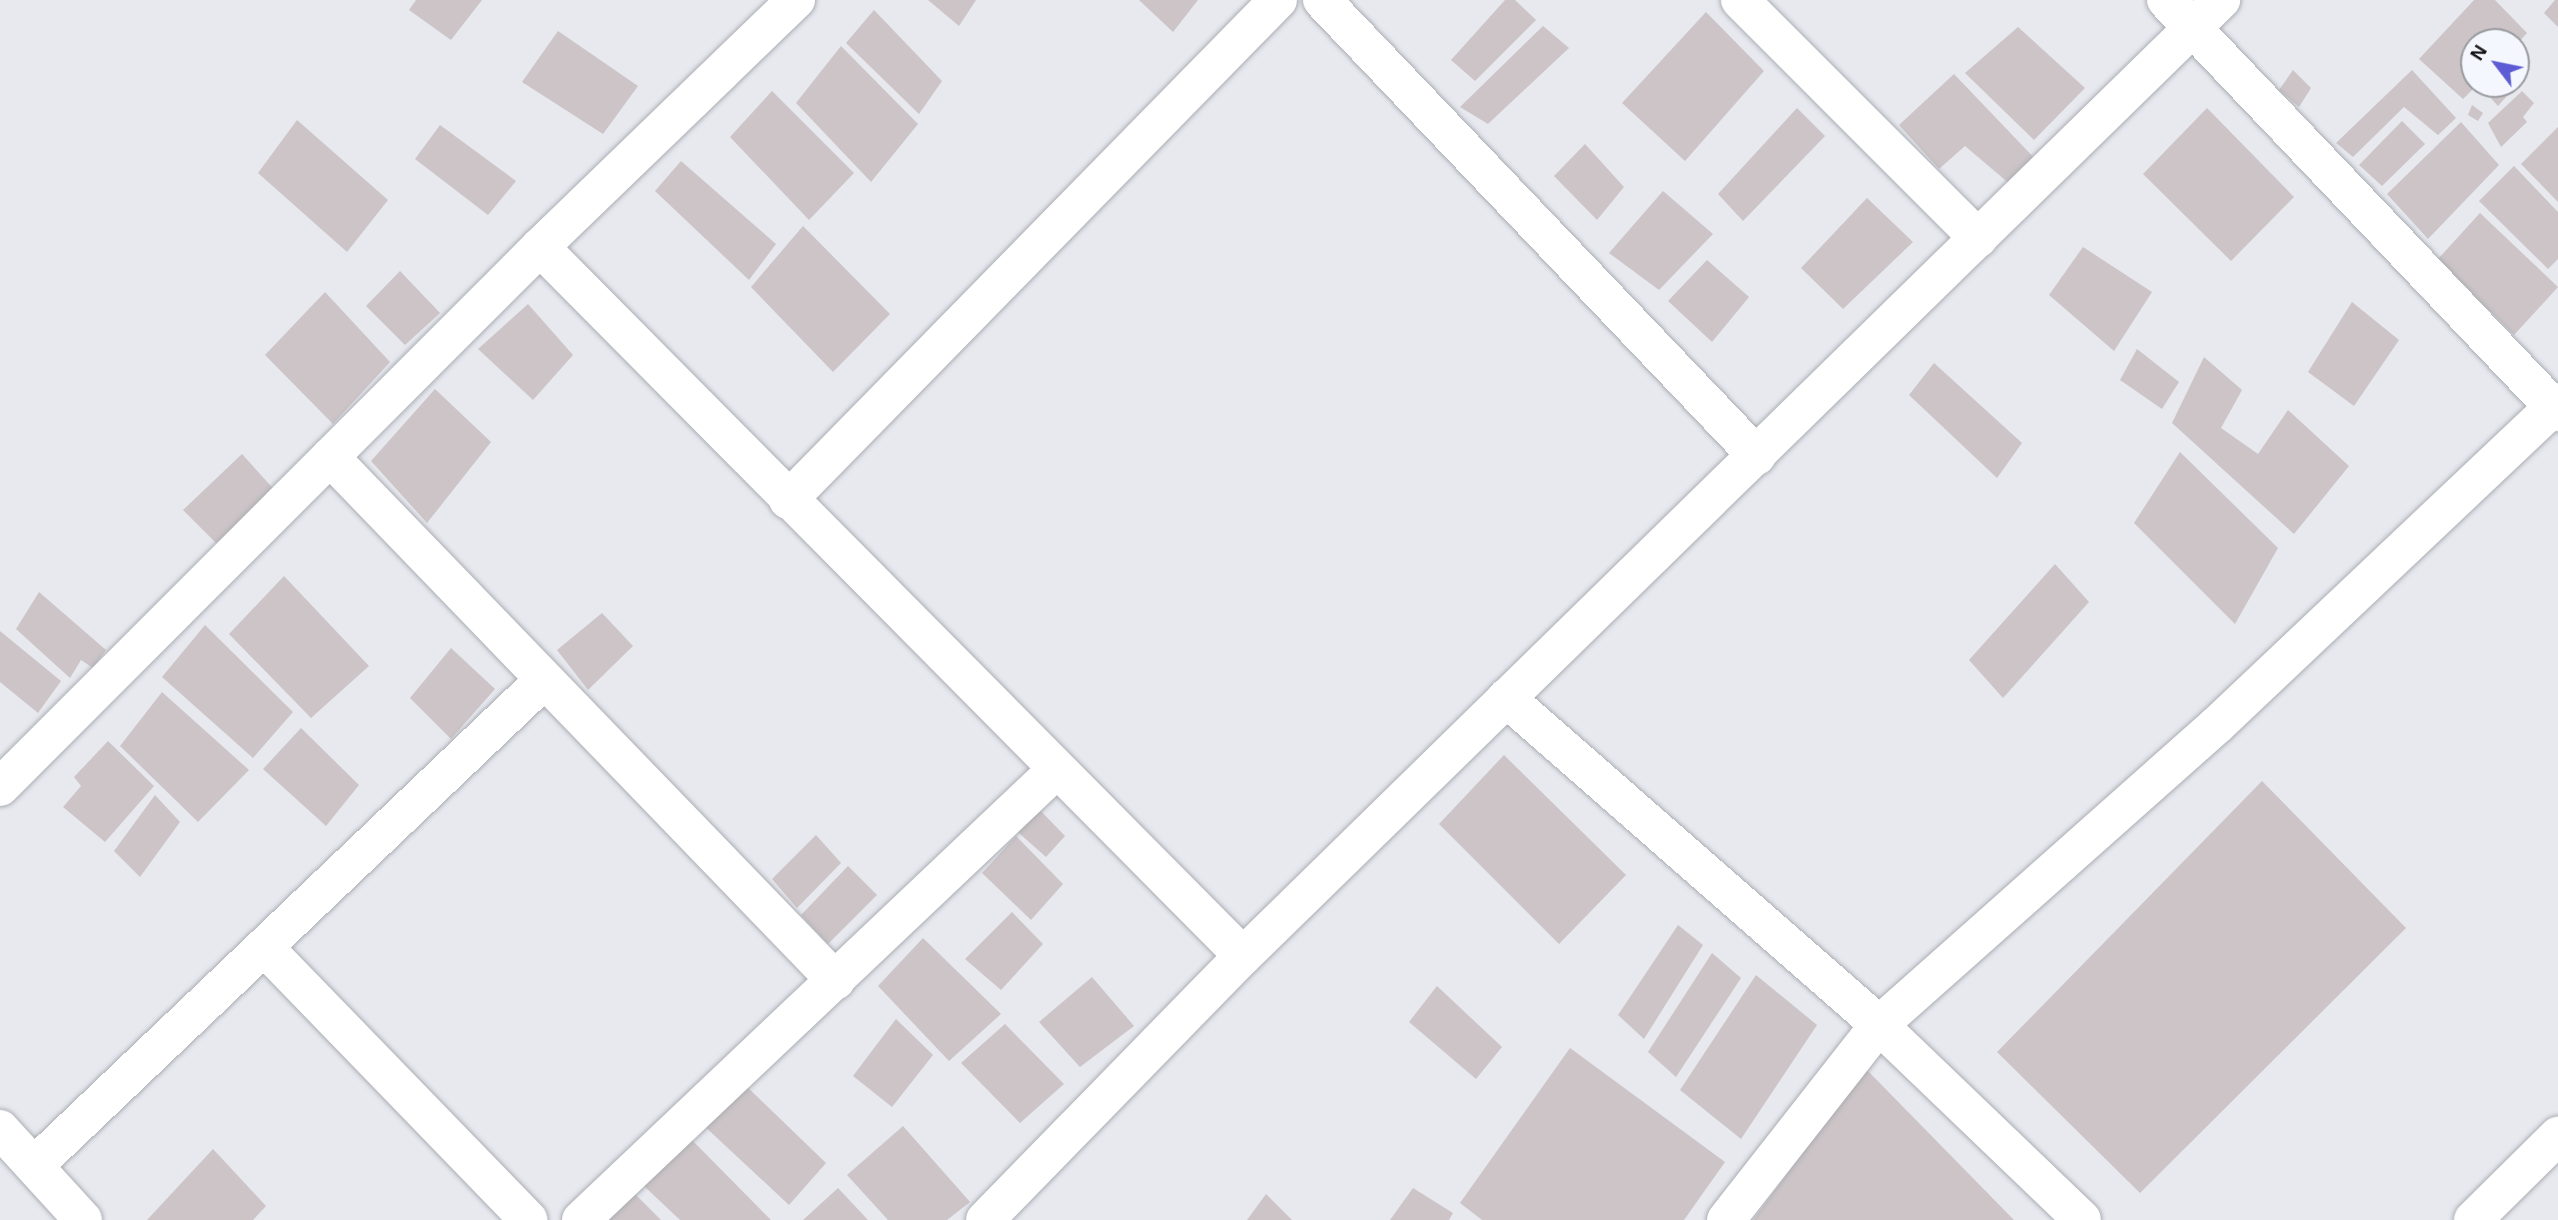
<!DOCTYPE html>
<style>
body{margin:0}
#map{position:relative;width:2558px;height:1220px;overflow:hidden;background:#e7e9ef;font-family:Arial,sans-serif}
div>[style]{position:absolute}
.building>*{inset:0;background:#ccc4c6}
.roads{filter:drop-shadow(0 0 2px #abadb3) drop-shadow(0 0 2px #abadb3)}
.minor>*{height:38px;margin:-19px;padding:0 19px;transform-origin:19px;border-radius:19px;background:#fff}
span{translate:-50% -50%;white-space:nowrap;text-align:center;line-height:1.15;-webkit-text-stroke:5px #f4f7fd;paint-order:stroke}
.north{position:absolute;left:2460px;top:28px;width:70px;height:70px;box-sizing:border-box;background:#f4f7fd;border:2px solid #999b9f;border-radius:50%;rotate:302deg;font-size:19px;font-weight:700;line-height:28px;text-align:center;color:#111113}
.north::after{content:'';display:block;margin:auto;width:24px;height:32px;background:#5d5cd4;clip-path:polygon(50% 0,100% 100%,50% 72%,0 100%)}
</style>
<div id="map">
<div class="building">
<div style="clip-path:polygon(416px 0,482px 0,451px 40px,409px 10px)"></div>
<div style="clip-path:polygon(928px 0,976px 0,959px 26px)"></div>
<div style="clip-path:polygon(1139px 0,1198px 0,1173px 32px)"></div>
<div style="clip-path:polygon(1505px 0,1515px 0,1536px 20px,1475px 81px,1451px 60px)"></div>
<div style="clip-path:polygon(2474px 0,2495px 0,2527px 33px,2516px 45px,2474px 42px,2474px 84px,2478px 84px,2463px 99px,2419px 59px)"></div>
<div style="clip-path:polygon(2555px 0,2558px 0,2558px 27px,2544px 13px)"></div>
<div style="clip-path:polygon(874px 10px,942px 81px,919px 114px,846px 43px)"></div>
<div style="clip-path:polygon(1706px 12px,1764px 71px,1685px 161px,1622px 103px)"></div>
<div style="clip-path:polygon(1543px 26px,1569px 48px,1488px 124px,1460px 107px)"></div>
<div style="clip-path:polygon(2018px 27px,2085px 88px,2034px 140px,1965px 73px)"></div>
<div style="clip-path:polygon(558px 31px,638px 86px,603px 134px,522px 82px)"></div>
<div style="clip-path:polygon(841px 46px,918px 124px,871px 182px,796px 103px)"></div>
<div style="clip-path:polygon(2524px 63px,2530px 70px,2498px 106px,2486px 93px,2495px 84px,2516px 84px,2516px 71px)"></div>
<div style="clip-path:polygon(2293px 70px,2311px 88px,2299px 107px,2279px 90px)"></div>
<div style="clip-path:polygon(2412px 70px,2456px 118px,2438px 135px,2404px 107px,2353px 157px,2336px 143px)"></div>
<div style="clip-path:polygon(1954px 74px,2037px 161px,2011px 185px,1965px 146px,1939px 169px,1899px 125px)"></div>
<div style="clip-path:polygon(772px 91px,854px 173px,809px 220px,730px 137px)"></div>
<div style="clip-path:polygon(2522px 91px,2534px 103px,2523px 117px,2527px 122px,2501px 147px,2488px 123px)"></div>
<div style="clip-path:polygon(2472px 105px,2483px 113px,2478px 121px,2468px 115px)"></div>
<div style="clip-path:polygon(1797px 108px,1825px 136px,1743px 221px,1718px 194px)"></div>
<div style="clip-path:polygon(2207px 108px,2294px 197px,2231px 261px,2143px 174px)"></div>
<div style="clip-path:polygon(297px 120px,388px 200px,347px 252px,258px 173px)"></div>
<div style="clip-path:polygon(2402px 121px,2425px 144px,2382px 186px,2359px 165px)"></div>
<div style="clip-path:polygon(2461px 122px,2499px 165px,2428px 239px,2387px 194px)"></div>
<div style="clip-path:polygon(440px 125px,516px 181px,488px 215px,415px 159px)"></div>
<div style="clip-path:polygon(2558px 127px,2558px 202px,2521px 164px)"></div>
<div style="clip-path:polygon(1585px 144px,1624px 187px,1597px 220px,1554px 176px)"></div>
<div style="clip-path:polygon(681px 161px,776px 244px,749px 280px,655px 191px)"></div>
<div style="clip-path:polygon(2514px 166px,2558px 212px,2558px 259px,2548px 269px,2479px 201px)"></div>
<div style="clip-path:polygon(1663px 191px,1713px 234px,1659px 290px,1609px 253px)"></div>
<div style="clip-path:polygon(1867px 198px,1913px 242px,1843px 309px,1801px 268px)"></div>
<div style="clip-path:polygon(2480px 213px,2558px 287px,2514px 335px,2438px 259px)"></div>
<div style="clip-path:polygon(803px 226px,890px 314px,833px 372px,751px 287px)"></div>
<div style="clip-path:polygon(2083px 247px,2152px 292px,2114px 351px,2049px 295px)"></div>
<div style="clip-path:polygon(1707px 260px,1749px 297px,1712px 342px,1668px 301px)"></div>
<div style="clip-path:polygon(400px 271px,440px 313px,405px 345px,366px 306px)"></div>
<div style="clip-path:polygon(325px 292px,390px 362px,333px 424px,265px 355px)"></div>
<div style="clip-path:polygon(2352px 302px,2399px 340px,2354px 406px,2308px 372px)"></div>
<div style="clip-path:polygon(528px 304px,573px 355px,533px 400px,478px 349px)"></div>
<div style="clip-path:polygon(2137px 349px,2179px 382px,2162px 409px,2120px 380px)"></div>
<div style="clip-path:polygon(2204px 357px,2242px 390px,2221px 428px,2258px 454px,2288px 410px,2349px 466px,2294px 534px,2172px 423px)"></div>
<div style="clip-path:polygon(1934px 363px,2022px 443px,1997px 478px,1909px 395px)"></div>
<div style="clip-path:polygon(435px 389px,491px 442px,427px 523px,371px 461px)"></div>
<div style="clip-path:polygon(2180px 452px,2278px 548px,2235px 624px,2134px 523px)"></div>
<div style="clip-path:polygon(242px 454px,278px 494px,216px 543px,183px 510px)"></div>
<div style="clip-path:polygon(2055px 564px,2089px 602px,2003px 698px,1969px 660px)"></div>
<div style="clip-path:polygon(284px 576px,369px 666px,311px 718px,229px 634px)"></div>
<div style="clip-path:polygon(39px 592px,106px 650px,93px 668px,81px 660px,70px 678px,16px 629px)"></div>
<div style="clip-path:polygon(602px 613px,633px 646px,588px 690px,557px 650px)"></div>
<div style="clip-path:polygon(205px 625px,293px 712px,253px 758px,162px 677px)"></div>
<div style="clip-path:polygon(0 631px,61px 681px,38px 713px,0 682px)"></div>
<div style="clip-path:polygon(451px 648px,495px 689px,451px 739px,410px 698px)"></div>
<div style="clip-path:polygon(162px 692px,249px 770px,198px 822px,120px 746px)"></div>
<div style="clip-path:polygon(301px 728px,359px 785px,326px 826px,263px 769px)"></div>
<div style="clip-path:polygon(108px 741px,154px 786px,105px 842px,63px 807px,81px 786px,74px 777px)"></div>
<div style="clip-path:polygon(1504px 755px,1626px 875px,1559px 944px,1439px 824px)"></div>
<div style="clip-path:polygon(2262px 781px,2406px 928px,2140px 1193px,1997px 1052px)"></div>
<div style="clip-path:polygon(155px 795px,180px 822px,140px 877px,114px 851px)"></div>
<div style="clip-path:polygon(1034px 804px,1065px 836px,1046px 857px,1012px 827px)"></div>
<div style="clip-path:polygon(816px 835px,841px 863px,797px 908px,772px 879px)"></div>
<div style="clip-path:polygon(1016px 836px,1063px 884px,1031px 920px,982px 873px)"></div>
<div style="clip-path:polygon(848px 866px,877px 895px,828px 944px,801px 915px)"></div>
<div style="clip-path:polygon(1012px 912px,1043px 944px,1001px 990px,965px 959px)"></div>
<div style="clip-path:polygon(1678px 925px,1703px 945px,1644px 1039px,1618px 1015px)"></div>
<div style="clip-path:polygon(923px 938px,1001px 1014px,949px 1061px,878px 986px)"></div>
<div style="clip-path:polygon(1712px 953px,1741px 978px,1676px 1077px,1648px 1052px)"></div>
<div style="clip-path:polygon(1756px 975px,1817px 1025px,1741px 1139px,1680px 1090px)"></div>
<div style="clip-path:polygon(1092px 977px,1134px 1026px,1080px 1067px,1039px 1022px)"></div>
<div style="clip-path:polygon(1437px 986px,1502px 1047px,1476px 1079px,1409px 1022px)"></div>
<div style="clip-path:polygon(896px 1019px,933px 1055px,892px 1107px,853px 1076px)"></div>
<div style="clip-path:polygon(1005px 1024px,1064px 1084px,1020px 1123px,961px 1063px)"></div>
<div style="clip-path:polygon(1570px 1048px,1725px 1162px,1684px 1220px,1482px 1220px,1460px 1203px)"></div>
<div style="clip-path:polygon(1865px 1068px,2014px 1220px,1753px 1220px)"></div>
<div style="clip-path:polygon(740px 1080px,826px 1163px,789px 1205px,701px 1123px)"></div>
<div style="clip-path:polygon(903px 1126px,970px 1202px,947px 1220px,888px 1220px,847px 1175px)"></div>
<div style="clip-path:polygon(689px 1137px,771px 1220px,680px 1220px,644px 1186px)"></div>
<div style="clip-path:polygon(213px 1149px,266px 1206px,253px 1220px,147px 1220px)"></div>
<div style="clip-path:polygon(629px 1188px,661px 1220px,595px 1220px)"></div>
<div style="clip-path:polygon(838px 1188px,868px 1220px,803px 1220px)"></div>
<div style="clip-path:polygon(1413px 1188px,1453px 1213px,1449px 1220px,1390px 1220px)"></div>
<div style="clip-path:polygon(1266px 1194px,1292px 1220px,1247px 1220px)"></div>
</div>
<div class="roads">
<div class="minor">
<div style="left:1322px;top:0;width:630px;rotate:46.35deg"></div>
<div style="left:1740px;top:0;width:337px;rotate:45deg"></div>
<div style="left:2166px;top:0;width:569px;rotate:46.42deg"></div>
<div style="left:540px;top:247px;width:998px;rotate:45.24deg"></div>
<div style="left:330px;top:457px;width:728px;rotate:46deg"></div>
<div style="left:788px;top:500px;width:700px;rotate:-45.58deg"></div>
<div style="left:1506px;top:698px;width:496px;rotate:41.2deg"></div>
<div style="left:1879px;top:1025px;width:281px;rotate:43.8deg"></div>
<div style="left:0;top:787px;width:764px;rotate:-45deg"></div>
<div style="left:540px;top:247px;width:356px;rotate:-44deg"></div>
<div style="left:264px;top:947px;width:380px;rotate:45.9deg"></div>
<div style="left:0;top:1129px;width:123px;rotate:47.6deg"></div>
<div style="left:34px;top:1166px;width:703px;rotate:-43.62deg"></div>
<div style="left:581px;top:1220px;width:654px;rotate:-43.45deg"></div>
<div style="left:985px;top:1220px;width:369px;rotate:-45.7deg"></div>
<div style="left:1243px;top:956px;width:1368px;rotate:-44.35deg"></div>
<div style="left:1726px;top:1220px;width:248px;rotate:-51.9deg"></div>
<div style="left:1879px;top:1025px;width:452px;rotate:-41.6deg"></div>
<div style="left:2217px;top:725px;width:470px;rotate:-43.4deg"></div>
<div style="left:2473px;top:1220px;width:120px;rotate:-44.7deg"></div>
</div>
</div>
<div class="north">N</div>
</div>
